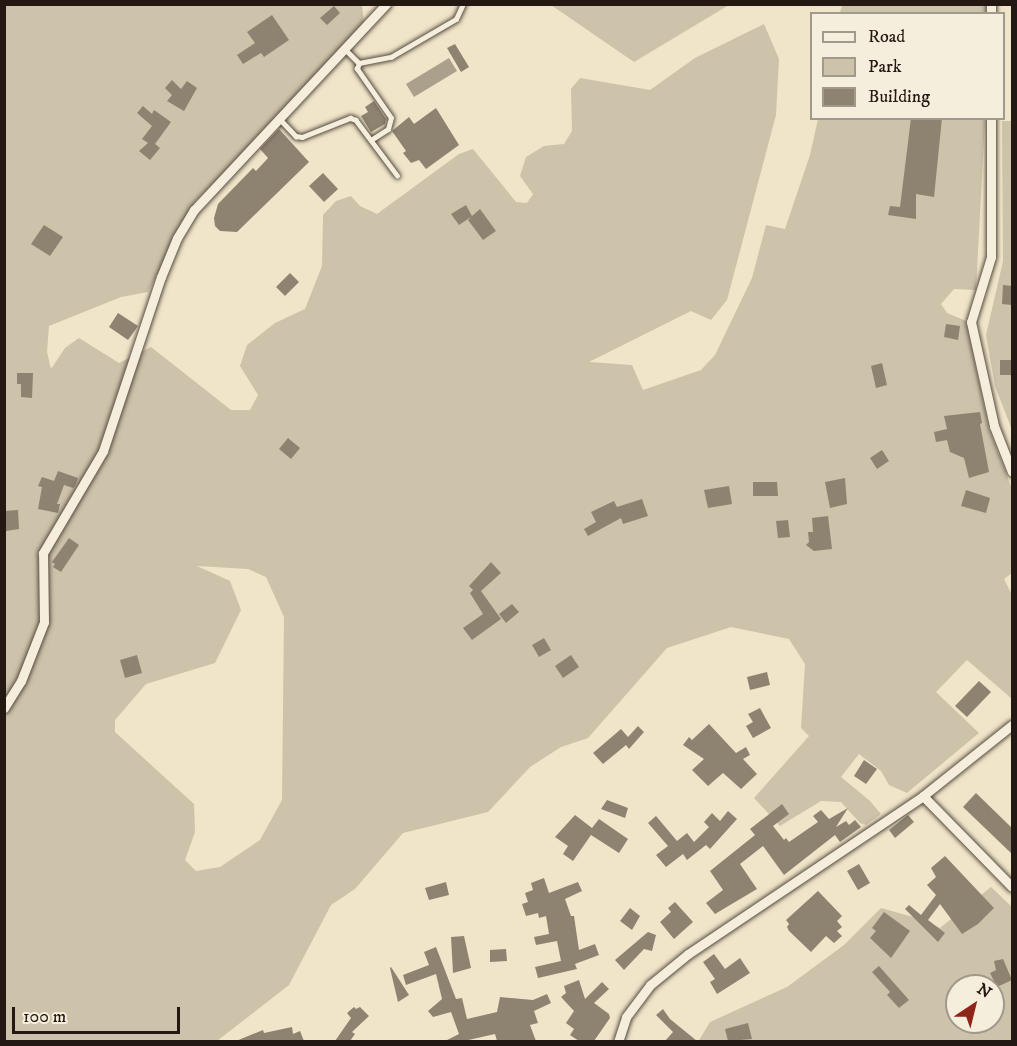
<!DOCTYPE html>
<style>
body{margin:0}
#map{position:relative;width:1017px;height:1046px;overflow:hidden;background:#f0e5c9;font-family:"IM FELL DW Pica",serif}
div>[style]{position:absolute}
.green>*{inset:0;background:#cdc2aa}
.water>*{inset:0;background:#aba08b}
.building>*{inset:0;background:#8e8371}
.roads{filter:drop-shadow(0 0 2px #574c40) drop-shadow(0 0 2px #574c40)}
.service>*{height:4.5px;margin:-2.25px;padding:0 2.25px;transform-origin:2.25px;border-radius:2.25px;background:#f5eedc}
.minor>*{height:9px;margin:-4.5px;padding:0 4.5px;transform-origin:4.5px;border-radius:4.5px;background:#f5eedc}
span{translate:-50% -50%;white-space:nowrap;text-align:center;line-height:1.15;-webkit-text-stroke:4.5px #f5eedc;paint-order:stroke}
.frame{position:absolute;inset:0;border:6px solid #241912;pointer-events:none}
.legend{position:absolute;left:810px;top:12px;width:195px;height:108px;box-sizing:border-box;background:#f5eedc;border:2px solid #a1998b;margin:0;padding:8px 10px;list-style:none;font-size:18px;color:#241912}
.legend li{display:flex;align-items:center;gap:12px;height:30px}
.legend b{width:30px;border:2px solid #a1998b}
.north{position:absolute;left:945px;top:974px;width:60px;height:60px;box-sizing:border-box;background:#f5eedc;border:2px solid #a1998b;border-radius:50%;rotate:35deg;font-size:16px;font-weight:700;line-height:24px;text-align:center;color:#241912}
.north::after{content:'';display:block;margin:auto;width:21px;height:27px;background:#8f2418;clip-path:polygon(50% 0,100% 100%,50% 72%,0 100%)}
.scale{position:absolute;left:12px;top:1007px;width:168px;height:27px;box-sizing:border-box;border:3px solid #241912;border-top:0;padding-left:8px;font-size:18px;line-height:21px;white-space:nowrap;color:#241912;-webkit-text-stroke:4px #f5eedc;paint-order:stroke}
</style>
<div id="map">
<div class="green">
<div style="clip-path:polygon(evenodd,5px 5px,362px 5px,365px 34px,311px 91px,196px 200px,148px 292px,121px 297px,49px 326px,47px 352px,51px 369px,65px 348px,79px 338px,119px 363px,151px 347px,231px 410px,250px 410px,258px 395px,240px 366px,247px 345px,275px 323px,305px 309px,322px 266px,323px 215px,336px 201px,351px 196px,360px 206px,377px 214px,459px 154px,473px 149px,516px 202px,527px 203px,533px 194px,520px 176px,526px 157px,544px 146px,564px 144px,572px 131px,571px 89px,580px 78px,650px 90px,695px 58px,764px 24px,779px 59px,776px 115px,727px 300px,711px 320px,691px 311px,589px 362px,632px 365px,643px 390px,701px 370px,715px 355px,752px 278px,766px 225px,785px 229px,810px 155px,818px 119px,985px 119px,976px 290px,954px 289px,941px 304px,947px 313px,966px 321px,989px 429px,1012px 489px,1012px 573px,1004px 579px,1012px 595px,1012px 699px,967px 660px,936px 692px,979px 733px,907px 793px,889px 785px,881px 771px,859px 754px,841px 777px,870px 801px,881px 814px,866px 825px,860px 823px,841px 802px,821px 801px,780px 826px,754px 798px,809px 736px,801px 728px,805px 664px,789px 639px,731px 627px,667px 648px,588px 738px,561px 747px,530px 767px,488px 812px,403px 833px,355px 889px,331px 905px,289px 985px,217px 1041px,5px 1042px,5px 5px,197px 566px,248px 569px,266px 577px,284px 617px,282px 800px,260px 840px,220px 867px,196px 871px,185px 860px,195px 832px,194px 804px,115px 732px,115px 720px,146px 684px,215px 663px,241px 610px,230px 581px,197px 566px)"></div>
<div style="clip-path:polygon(551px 5px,729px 4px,729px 5px,634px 62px)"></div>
<div style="clip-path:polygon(842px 5px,986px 5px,986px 13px,840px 13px)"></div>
<div style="clip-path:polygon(1002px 121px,1012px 121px,1012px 430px,995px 386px,986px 335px,1003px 261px)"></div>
<div style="clip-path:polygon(evenodd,991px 887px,1012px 907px,1012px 1041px,698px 1042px,710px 1022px,787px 987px,844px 945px,881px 908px,924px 920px,940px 928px,991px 887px,957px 986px,993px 986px,993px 1022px,957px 1022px,957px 986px)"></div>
</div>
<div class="water">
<div style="clip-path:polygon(449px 58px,457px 71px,414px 97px,406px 84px)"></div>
</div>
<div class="building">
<div style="clip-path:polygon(334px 6px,340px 13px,327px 25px,320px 18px)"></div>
<div style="clip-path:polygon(272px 15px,289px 40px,264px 57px,261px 53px,243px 64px,237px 55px,255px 43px,247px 32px)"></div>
<div style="clip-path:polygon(455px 44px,469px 67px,461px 72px,447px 48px)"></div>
<div style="clip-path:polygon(172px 80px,181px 89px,187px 81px,197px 88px,184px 111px,167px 101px,172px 95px,165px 88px)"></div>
<div style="clip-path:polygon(374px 101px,386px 119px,385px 124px,371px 132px,361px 116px,368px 112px,365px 107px)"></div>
<div style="clip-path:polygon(143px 106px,152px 114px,154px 110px,171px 122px,155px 144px,160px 148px,150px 160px,139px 151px,148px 143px,142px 139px,152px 126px,137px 113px)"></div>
<div style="clip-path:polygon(436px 108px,459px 145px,426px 169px,419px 160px,411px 163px,403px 153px,406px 151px,392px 131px,409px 117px,414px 124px)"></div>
<div style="clip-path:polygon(911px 118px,942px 118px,934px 197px,916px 194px,916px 219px,888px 215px,890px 206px,900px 207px)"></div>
<div style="clip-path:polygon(279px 129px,309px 162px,237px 232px,220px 231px,215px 226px,214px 218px,218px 204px,253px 168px,256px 171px,268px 158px,260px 149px)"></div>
<div style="clip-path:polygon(323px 173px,338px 189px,324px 202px,309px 186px)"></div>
<div style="clip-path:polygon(466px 205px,472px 216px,480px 209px,496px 231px,483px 240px,468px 220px,471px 217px,459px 225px,451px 214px)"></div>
<div style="clip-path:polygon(44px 225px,63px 237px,50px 256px,31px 244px)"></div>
<div style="clip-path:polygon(290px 273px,299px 282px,285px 296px,276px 287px)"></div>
<div style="clip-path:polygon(1003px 285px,1012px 286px,1012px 305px,1002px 304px)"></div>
<div style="clip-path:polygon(118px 313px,138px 326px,128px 340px,109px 327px)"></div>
<div style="clip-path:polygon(946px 324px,960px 326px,958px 340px,944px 337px)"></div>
<div style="clip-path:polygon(1000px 360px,1012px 360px,1012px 375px,1000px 375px)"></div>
<div style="clip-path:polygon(882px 363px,887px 385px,876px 388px,871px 366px)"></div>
<div style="clip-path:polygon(17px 373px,33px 373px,32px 398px,21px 397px,21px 384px,17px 384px)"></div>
<div style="clip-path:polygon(980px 412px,982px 423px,980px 424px,989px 472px,969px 478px,964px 458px,950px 452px,947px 440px,936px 442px,934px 432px,947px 429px,944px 416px)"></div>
<div style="clip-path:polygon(288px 438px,300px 448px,291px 459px,279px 449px)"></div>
<div style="clip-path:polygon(882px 450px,889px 461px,877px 469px,870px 458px)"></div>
<div style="clip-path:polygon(58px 471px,78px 478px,75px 486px,73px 488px,64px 485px,57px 504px,60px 504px,58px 513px,38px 509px,42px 487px,38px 486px,42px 477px,54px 481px)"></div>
<div style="clip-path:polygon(845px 478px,847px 504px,830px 508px,825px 482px)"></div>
<div style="clip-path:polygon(753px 482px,777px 482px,778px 496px,753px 496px)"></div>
<div style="clip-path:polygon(729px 486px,732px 504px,708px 508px,704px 490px)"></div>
<div style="clip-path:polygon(966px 490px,990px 498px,986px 513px,961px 506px)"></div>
<div style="clip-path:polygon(642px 499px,648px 516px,623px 524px,621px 518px,588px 536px,584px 529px,596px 522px,591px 512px,614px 501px,617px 507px)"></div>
<div style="clip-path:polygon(18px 510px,19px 529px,6px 531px,4px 511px)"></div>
<div style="clip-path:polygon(828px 516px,832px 549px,814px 551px,806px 545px,809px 542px,808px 532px,813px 532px,812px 518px)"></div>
<div style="clip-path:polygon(788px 520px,790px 537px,778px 538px,776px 521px)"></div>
<div style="clip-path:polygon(69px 538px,79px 545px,61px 572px,53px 567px,55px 564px,52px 562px)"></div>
<div style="clip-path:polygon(491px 562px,501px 573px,481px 591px,501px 619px,472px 640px,463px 628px,483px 614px,470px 593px,473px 590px,469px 586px)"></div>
<div style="clip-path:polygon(512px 604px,519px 612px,506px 623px,499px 614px)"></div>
<div style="clip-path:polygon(544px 638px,551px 650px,539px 657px,532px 645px)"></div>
<div style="clip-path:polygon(137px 655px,142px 673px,125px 678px,120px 660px)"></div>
<div style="clip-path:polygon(571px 655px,579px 667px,563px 678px,555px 666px)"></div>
<div style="clip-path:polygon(767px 672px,770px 685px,750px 690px,747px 677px)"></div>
<div style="clip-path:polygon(979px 681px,991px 692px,967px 717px,955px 706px)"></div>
<div style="clip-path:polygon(760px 708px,771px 728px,753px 738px,746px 726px,753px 722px,748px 714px)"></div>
<div style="clip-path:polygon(709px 724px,736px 753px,746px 747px,750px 755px,743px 759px,757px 774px,741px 789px,723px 773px,708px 786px,692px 770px,704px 759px,683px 745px,689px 737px,692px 740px)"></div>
<div style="clip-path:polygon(638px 726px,644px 732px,629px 749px,626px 745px,603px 764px,593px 753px,621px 729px,628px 737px)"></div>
<div style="clip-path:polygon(864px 760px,877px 769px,866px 784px,854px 776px)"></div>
<div style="clip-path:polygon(976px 793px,1012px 828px,1012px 854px,963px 807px)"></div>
<div style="clip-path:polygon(607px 800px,628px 808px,625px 818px,601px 809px)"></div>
<div style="clip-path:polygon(782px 804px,789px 814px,773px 826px,784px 840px,786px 838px,789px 842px,818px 822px,813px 816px,821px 810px,829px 819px,848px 808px,836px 827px,846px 821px,849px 825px,855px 820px,861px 827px,840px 842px,835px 835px,784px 875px,763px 846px,740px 864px,757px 889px,715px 914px,706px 903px,723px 890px,710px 871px,755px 835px,750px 829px)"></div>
<div style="clip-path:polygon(728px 811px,737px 819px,710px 849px,706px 845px,687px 860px,683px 854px,666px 867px,656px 855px,668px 846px,648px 823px,656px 816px,677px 841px,687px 833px,694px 842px,709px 827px,704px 822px,712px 813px,720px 821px)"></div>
<div style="clip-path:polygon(575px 815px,592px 828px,599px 819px,628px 839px,619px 853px,591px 835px,573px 861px,563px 854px,568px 846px,555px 837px)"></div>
<div style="clip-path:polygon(908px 815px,914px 822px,895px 838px,889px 830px)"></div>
<div style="clip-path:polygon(945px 856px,994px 908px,978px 924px,962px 934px,940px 904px,928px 920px,945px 933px,938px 942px,905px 909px,909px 905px,921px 915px,936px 895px,927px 885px,936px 877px,931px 868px)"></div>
<div style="clip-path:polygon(859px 864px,870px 883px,858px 890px,847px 871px)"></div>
<div style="clip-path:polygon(544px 878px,549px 893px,578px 882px,582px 891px,565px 899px,571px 916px,574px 916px,579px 950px,595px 944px,599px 955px,575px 964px,577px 969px,538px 978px,535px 967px,561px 961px,557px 941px,536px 945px,534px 937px,549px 934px,546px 916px,539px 918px,538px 913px,526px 916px,522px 904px,528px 902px,525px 893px,533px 890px,531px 883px)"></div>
<div style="clip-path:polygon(446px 882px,449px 895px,429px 900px,425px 888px)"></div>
<div style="clip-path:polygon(818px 891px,842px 916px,837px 921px,842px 927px,837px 931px,842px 936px,834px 943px,826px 936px,811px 952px,789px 931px,787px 927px,789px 924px,786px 920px)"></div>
<div style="clip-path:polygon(675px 902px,693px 922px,674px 939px,660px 922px,671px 912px,668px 908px)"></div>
<div style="clip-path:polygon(630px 908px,640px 916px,632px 930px,620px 921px)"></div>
<div style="clip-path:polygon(884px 912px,910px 931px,891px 958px,870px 938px,876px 931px,872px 928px)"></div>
<div style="clip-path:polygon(648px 932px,656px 935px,652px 951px,644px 949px,624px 970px,615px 960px)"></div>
<div style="clip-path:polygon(464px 936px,471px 968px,453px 973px,451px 937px)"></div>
<div style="clip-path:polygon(436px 947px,456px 999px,462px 998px,467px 1019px,497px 1012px,500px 997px,533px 1000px,547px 994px,551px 1003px,534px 1011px,538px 1023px,530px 1025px,536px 1041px,497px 1041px,495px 1034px,464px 1041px,445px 1041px,459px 1034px,451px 1012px,433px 1017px,428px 1011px,442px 999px,436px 974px,406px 985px,403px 975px,429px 965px,424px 952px)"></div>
<div style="clip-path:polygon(506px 949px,507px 961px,490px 962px,490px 950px)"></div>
<div style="clip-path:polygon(714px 954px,725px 969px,740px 958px,750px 973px,717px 994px,710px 982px,715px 979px,703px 962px)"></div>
<div style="clip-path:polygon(1003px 959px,1012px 980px,997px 987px,990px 973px,996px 970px,994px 961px)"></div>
<div style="clip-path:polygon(879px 966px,909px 1000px,899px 1008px,887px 995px,890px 992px,872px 972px)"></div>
<div style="clip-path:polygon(391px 967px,409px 995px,398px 1002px,390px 968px)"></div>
<div style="clip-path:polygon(579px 980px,585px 999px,602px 982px,609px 989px,594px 1003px,609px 1014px,610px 1018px,594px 1041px,579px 1041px,570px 1035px,574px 1029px,566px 1023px,574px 1011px,561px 997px,566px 993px,564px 986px)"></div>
<div style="clip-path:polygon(354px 1007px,356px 1009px,360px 1007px,369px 1016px,352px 1032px,355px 1034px,350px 1041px,335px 1041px,351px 1018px,347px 1013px)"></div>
<div style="clip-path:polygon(663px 1009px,670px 1019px,697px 1041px,665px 1041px,673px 1032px,656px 1015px)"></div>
<div style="clip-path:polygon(748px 1023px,752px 1039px,728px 1041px,725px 1029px)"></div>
<div style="clip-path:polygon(292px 1027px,293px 1034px,300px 1031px,304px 1041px,236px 1041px,263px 1030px,264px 1033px)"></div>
</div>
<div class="roads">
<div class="service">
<div style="left:344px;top:48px;width:21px;rotate:45deg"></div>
<div style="left:279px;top:118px;width:25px;rotate:47deg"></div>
<div style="left:296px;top:136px;width:6px;rotate:9deg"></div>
<div style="left:302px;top:137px;width:52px;rotate:-21.6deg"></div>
<div style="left:350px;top:118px;width:6px;rotate:18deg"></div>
<div style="left:356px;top:120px;width:69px;rotate:53.3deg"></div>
<div style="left:371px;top:140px;width:20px;rotate:-33deg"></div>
<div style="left:388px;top:129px;width:11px;rotate:-75deg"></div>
<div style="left:391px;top:118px;width:60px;rotate:-124.8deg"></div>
<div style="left:357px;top:69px;width:6px;rotate:-72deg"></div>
<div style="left:359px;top:63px;width:33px;rotate:-11deg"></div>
<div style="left:391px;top:57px;width:75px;rotate:-30.3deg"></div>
<div style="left:456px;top:19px;width:17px;rotate:-65deg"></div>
</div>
<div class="minor">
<div style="left:991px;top:14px;width:10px;rotate:-90deg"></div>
<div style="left:991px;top:118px;width:139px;rotate:90deg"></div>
<div style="left:991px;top:257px;width:68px;rotate:107.1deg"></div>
<div style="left:971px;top:322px;width:107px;rotate:77.5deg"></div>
<div style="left:994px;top:426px;width:49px;rotate:68.6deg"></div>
<div style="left:4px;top:708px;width:32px;rotate:-58deg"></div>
<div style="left:21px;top:681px;width:63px;rotate:-68.7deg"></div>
<div style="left:44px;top:622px;width:69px;rotate:-90.8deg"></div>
<div style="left:43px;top:553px;width:118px;rotate:-59.5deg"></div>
<div style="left:103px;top:451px;width:183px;rotate:-71.6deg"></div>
<div style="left:161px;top:277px;width:42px;rotate:-67.7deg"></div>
<div style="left:177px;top:238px;width:33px;rotate:-59deg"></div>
<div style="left:194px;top:210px;width:282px;rotate:-47deg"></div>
<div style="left:923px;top:796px;width:114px;rotate:-38.6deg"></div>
<div style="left:618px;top:1042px;width:26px;rotate:-72deg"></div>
<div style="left:626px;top:1017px;width:40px;rotate:-53deg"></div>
<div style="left:650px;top:985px;width:49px;rotate:-39.2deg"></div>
<div style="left:688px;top:954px;width:283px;rotate:-33.9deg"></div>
<div style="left:923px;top:796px;width:127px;rotate:45.6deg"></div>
</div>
</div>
<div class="frame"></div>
<ul class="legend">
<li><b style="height:8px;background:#f5eedc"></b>Road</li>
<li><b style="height:16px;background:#cdc2aa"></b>Park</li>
<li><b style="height:16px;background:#8e8371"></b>Building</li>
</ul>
<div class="north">N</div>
<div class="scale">100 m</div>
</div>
